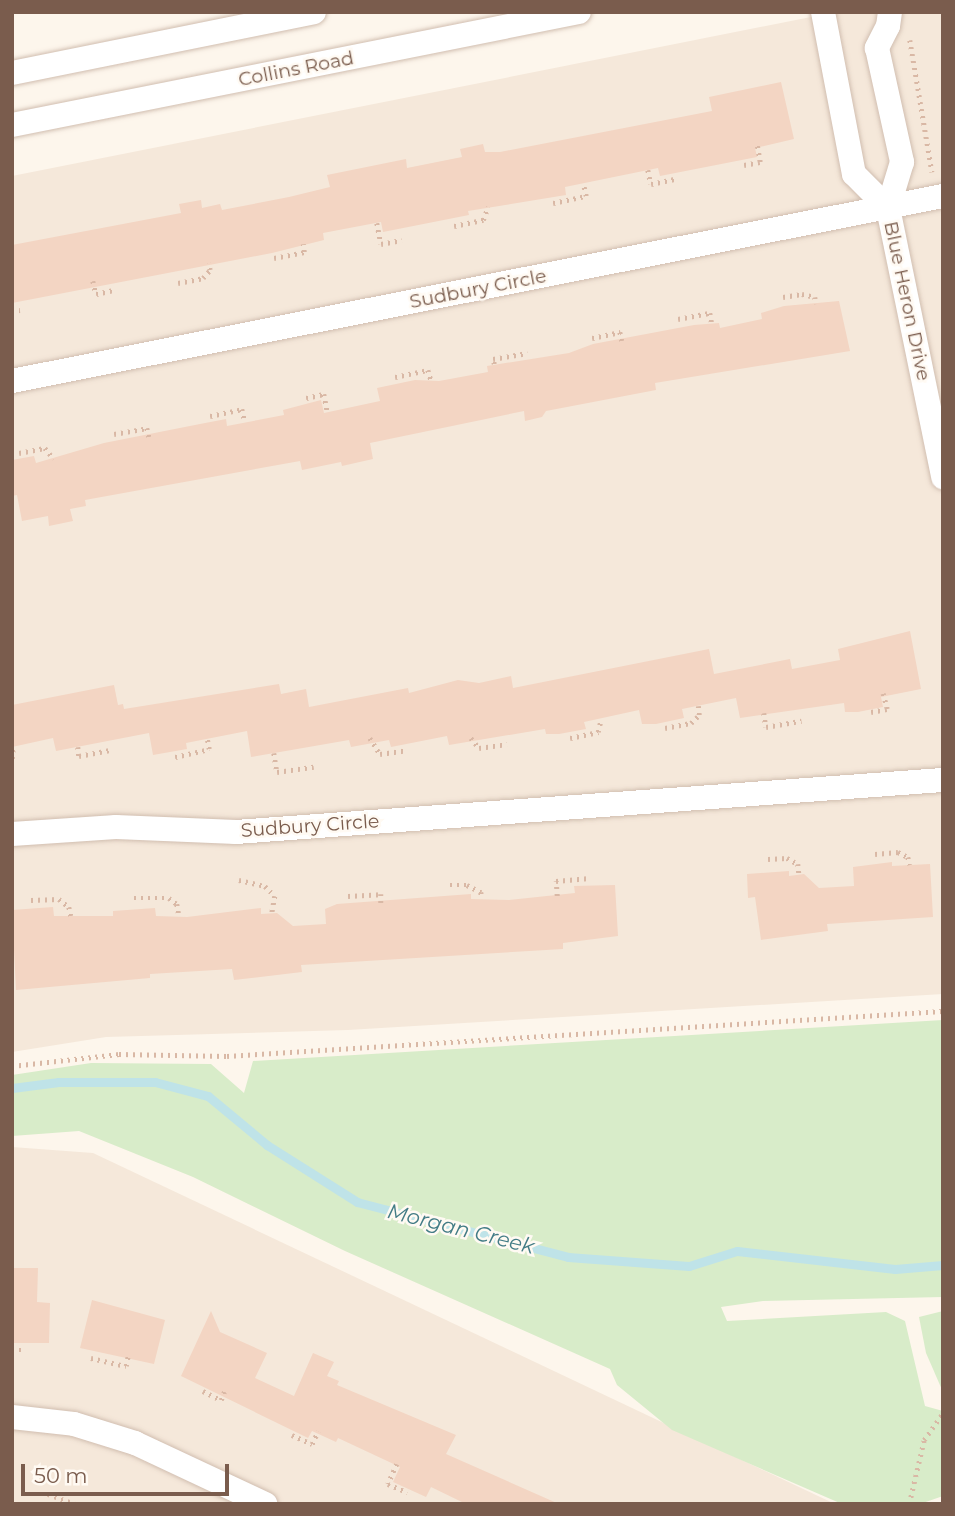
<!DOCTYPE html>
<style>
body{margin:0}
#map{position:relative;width:955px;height:1516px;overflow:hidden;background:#fdf6ec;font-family:Montserrat,sans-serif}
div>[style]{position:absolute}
.residential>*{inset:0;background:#f5e8da}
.green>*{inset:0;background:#d8ecc9}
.stream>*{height:9px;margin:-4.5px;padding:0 4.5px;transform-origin:4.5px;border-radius:4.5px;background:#bfe3e8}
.building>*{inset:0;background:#f3d5c3}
.path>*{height:4.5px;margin-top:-2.25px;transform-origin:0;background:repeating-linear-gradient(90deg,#d9b8a5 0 2px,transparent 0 7px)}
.roads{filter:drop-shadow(0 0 2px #d1beb0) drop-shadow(0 0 2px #d1beb0)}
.minor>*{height:24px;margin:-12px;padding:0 12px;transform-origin:12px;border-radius:12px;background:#fff}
span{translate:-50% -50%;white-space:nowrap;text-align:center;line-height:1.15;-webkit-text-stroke:5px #fffaf3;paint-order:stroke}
.street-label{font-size:19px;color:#7a5c4d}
.water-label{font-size:21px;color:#437c86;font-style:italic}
.frame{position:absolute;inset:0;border:14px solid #7a5c4d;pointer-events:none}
.scale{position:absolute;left:21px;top:1464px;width:208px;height:32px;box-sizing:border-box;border:4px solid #7a5c4d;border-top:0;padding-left:9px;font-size:21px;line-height:24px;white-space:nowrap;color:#7a5c4d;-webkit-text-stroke:5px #fffaf3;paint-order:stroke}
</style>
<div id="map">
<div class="residential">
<div style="clip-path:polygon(836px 12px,943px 12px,943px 994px,348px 1030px,106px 1037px,12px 1052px,12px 176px)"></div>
<div style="clip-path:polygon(12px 1147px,93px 1153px,835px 1504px,12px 1504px)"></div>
</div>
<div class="green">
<div style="clip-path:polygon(943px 1020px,943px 1297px,763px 1301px,721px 1307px,727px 1321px,886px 1312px,905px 1321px,925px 1406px,943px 1411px,943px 1496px,920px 1504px,842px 1504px,672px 1430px,617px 1385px,610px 1369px,345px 1251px,193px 1177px,79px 1131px,12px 1136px,12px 1075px,91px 1063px,211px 1064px,244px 1093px,253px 1061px)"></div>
<div style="clip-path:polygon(943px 1311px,943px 1392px,926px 1353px,919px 1317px)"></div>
</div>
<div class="stream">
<div style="left:12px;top:1088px;width:47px;rotate:-7.3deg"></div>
<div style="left:59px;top:1082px;width:96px"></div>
<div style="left:155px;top:1082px;width:55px;rotate:14.8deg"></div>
<div style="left:208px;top:1096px;width:77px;rotate:39.7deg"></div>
<div style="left:267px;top:1145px;width:107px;rotate:32.3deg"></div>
<div style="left:357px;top:1202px;width:218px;rotate:14.6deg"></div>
<div style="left:568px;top:1257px;width:121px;rotate:4.3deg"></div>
<div style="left:689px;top:1266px;width:50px;rotate:-17.4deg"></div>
<div style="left:737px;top:1251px;width:159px;rotate:6.5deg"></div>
<div style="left:895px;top:1269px;width:48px;rotate:-4.8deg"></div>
</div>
<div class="building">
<div style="clip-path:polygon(781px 82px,794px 139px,755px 148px,757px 157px,660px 176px,658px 168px,565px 187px,566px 195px,468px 211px,469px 215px,383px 232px,381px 222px,323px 233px,324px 240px,272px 253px,12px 303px,12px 245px,181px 213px,179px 204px,201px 200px,202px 208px,220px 204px,222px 210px,289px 197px,330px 187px,327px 175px,406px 159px,407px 168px,462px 157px,460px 149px,483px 144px,485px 152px,500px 152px,712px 111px,709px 97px)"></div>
<div style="clip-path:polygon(839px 301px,850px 351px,655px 383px,656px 390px,546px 411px,542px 417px,525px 421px,524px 411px,370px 443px,373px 459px,342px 466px,341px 462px,302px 470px,300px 461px,85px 500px,86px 506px,70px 509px,73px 521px,49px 526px,48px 516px,22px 521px,17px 495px,12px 496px,12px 460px,34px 456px,36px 463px,104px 443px,200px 424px,226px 419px,227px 426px,284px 415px,283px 410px,321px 400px,324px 413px,380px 401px,377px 388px,415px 380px,439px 381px,488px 372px,487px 366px,569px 353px,593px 344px,694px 325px,719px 323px,720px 328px,762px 319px,761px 313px,784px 306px)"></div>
<div style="clip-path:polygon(910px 631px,921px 689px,881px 697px,883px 707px,858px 712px,845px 712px,844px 703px,740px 718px,736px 698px,682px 709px,684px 718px,656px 724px,642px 724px,639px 710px,584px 722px,586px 729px,559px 734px,546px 734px,545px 729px,449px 745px,447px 736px,391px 747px,389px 740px,351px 747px,349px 740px,251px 757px,247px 731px,186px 743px,187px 749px,153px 755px,149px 733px,56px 751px,53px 738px,12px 747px,12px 705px,114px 685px,118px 705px,123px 704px,124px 709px,279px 684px,281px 694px,306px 689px,309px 707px,408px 688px,409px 693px,458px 680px,479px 683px,511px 676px,513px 688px,709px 649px,714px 674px,790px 659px,792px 669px,840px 660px,838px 649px)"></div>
<div style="clip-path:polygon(892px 862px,892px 866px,930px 864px,933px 917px,827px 924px,828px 931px,761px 940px,755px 897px,748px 898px,747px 874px,789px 871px,789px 876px,804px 874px,819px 888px,854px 886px,853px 867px)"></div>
<div style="clip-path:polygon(615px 885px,618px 936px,563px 943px,563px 949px,301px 965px,302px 972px,234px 980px,232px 969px,150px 974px,150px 978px,16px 990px,12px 910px,53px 907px,54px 916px,113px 916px,113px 911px,155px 908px,156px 916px,187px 917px,261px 908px,261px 914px,277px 913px,293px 926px,326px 924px,325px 909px,337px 904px,471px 894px,471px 899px,509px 900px,575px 893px,574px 886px)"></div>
<div style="clip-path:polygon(12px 1268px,38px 1268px,37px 1302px,50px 1303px,49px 1343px,12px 1343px)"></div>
<div style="clip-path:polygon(92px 1300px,165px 1320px,154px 1364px,80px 1348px)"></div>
<div style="clip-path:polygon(211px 1311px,220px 1332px,267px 1353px,255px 1378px,294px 1396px,313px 1353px,334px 1362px,327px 1376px,339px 1381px,337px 1385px,456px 1435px,446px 1454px,559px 1504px,466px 1504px,431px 1487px,426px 1497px,393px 1482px,400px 1467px,338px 1438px,336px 1442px,312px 1431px,308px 1438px,181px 1376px)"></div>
</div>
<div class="path">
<div style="left:910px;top:40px;width:134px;rotate:80.5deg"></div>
<div style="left:744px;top:165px;width:16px;rotate:-11deg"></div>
<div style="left:760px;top:162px;width:17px;rotate:-100deg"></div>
<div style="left:648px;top:170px;width:14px;rotate:78deg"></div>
<div style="left:651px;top:184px;width:24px;rotate:-12deg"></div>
<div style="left:553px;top:203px;width:34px;rotate:-12deg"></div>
<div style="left:586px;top:196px;width:13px;rotate:-103deg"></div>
<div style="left:377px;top:223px;width:21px;rotate:79deg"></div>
<div style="left:381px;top:244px;width:21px;rotate:-11deg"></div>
<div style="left:454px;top:226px;width:30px;rotate:-12deg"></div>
<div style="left:483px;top:220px;width:14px;rotate:-69deg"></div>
<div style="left:274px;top:258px;width:31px;rotate:-11deg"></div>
<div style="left:304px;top:252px;width:8px;rotate:-97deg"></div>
<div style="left:93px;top:281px;width:13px;rotate:77deg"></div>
<div style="left:96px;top:294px;width:18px;rotate:-13deg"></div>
<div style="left:178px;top:283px;width:25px;rotate:-11deg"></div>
<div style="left:203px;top:278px;width:11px;rotate:-49deg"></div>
<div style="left:210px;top:270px;width:7px;rotate:-106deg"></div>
<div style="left:783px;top:297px;width:19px;rotate:-9deg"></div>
<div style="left:802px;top:294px;width:13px;rotate:13deg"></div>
<div style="left:815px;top:297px;width:7px;rotate:82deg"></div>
<div style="left:12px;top:311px;width:8px;rotate:-7deg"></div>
<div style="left:678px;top:319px;width:33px;rotate:-11deg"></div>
<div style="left:710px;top:313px;width:11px;rotate:80deg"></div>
<div style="left:592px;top:338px;width:29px;rotate:-12deg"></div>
<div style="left:620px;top:332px;width:9px;rotate:77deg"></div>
<div style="left:494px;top:364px;width:5px;rotate:-101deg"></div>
<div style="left:493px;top:359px;width:35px;rotate:-10deg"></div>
<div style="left:395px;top:377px;width:34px;rotate:-12deg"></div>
<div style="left:428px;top:370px;width:10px;rotate:73deg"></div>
<div style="left:306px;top:398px;width:18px;rotate:-13deg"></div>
<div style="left:324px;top:394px;width:20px;rotate:79deg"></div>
<div style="left:210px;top:416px;width:33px;rotate:-12deg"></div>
<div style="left:242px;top:409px;width:13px;rotate:77deg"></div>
<div style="left:114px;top:434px;width:34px;rotate:-10deg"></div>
<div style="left:147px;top:428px;width:9px;rotate:77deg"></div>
<div style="left:19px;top:453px;width:26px;rotate:-11deg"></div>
<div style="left:45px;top:448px;width:14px;rotate:51deg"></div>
<div style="left:871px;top:712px;width:16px;rotate:-11deg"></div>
<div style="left:887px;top:709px;width:16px;rotate:-105deg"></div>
<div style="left:764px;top:713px;width:14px;rotate:82deg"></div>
<div style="left:766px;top:727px;width:36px;rotate:-10deg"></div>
<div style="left:665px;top:728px;width:26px;rotate:-11deg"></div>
<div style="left:691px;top:723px;width:11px;rotate:-45deg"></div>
<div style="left:699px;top:715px;width:9px;rotate:-96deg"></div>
<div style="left:370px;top:738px;width:19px;rotate:58deg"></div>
<div style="left:380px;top:754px;width:27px;rotate:-8deg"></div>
<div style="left:471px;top:738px;width:13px;rotate:51deg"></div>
<div style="left:479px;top:748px;width:28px;rotate:-8deg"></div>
<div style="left:570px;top:738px;width:29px;rotate:-12deg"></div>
<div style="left:598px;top:732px;width:13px;rotate:-77deg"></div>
<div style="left:78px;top:747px;width:9px;rotate:84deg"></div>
<div style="left:79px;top:756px;width:33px;rotate:-11deg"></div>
<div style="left:274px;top:753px;width:19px;rotate:81deg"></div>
<div style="left:277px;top:772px;width:37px;rotate:-8deg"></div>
<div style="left:175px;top:757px;width:35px;rotate:-13deg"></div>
<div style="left:209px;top:749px;width:10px;rotate:-101deg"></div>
<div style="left:12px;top:759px;width:12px;rotate:-85deg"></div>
<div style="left:875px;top:854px;width:23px;rotate:-5deg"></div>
<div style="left:898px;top:852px;width:11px;rotate:27deg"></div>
<div style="left:908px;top:857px;width:8px;rotate:76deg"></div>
<div style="left:768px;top:859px;width:19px;rotate:-3deg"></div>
<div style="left:787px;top:858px;width:13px;rotate:29deg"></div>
<div style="left:798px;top:864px;width:10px;rotate:84deg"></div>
<div style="left:239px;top:880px;width:27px;rotate:13deg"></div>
<div style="left:265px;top:886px;width:14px;rotate:45deg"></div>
<div style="left:275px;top:896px;width:17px;rotate:100deg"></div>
<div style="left:450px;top:885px;width:17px"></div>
<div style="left:467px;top:885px;width:16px;rotate:27deg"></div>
<div style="left:481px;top:892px;width:6px;rotate:81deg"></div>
<div style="left:348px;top:896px;width:33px;rotate:-3deg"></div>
<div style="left:381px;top:894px;width:10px;rotate:90deg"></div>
<div style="left:557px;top:896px;width:15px;rotate:-94deg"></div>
<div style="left:556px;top:881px;width:34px;rotate:-5deg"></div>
<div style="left:134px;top:898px;width:35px"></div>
<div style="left:169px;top:898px;width:10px;rotate:37deg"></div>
<div style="left:177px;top:904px;width:11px;rotate:80deg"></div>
<div style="left:31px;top:900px;width:28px;rotate:-2deg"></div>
<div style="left:59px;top:899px;width:13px;rotate:39deg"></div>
<div style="left:69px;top:907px;width:9px;rotate:77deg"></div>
<div style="left:12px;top:1066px;width:108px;rotate:-6.4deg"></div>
<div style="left:119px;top:1054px;width:108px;rotate:1.1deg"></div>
<div style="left:227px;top:1056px;width:717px;rotate:-3.6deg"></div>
<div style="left:12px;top:1350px;width:9px"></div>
<div style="left:91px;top:1358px;width:36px;rotate:13deg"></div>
<div style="left:126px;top:1366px;width:10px;rotate:-79deg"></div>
<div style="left:203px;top:1391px;width:20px;rotate:27deg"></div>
<div style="left:221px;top:1400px;width:9px;rotate:-69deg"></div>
<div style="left:292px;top:1435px;width:22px;rotate:24deg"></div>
<div style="left:312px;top:1444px;width:14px;rotate:-65deg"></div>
<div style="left:397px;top:1464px;width:22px;rotate:114deg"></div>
<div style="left:388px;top:1484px;width:21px;rotate:23deg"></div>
<div style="left:48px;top:1494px;width:30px;rotate:20deg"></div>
<div style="left:909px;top:1504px;width:66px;rotate:-76.8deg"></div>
<div style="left:924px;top:1440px;width:33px;rotate:-55deg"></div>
</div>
<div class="roads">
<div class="minor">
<div style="left:823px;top:12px;width:165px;rotate:79.2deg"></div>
<div style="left:854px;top:174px;width:48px;rotate:45deg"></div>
<div style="left:890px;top:12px;width:14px;rotate:98deg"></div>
<div style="left:888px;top:26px;width:25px;rotate:117deg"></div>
<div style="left:877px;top:48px;width:117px;rotate:77.6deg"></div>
<div style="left:902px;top:162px;width:48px;rotate:106.9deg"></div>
<div style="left:888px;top:208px;width:275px;rotate:78.4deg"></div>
<div style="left:12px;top:73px;width:308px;rotate:-11.4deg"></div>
<div style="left:12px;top:125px;width:578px;rotate:-11.27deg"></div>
<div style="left:12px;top:381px;width:949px;rotate:-11.24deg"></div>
<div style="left:12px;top:834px;width:104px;rotate:-3.9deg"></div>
<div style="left:116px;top:827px;width:120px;rotate:2.4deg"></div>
<div style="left:236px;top:832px;width:709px;rotate:-4.21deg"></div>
<div style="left:12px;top:1417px;width:62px;rotate:6.4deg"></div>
<div style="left:74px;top:1424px;width:64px;rotate:17.3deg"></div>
<div style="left:135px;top:1443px;width:144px;rotate:25.1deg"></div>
</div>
</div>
<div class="street-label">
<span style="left:296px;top:69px;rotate:-11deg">Collins Road</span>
<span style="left:478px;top:289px;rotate:-11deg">Sudbury Circle</span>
<span style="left:907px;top:301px;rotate:78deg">Blue Heron Drive</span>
<span style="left:310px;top:826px;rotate:-4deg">Sudbury Circle</span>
</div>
<div class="water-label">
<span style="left:461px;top:1229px;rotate:14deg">Morgan Creek</span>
</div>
<div class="frame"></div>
<div class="scale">50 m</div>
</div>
